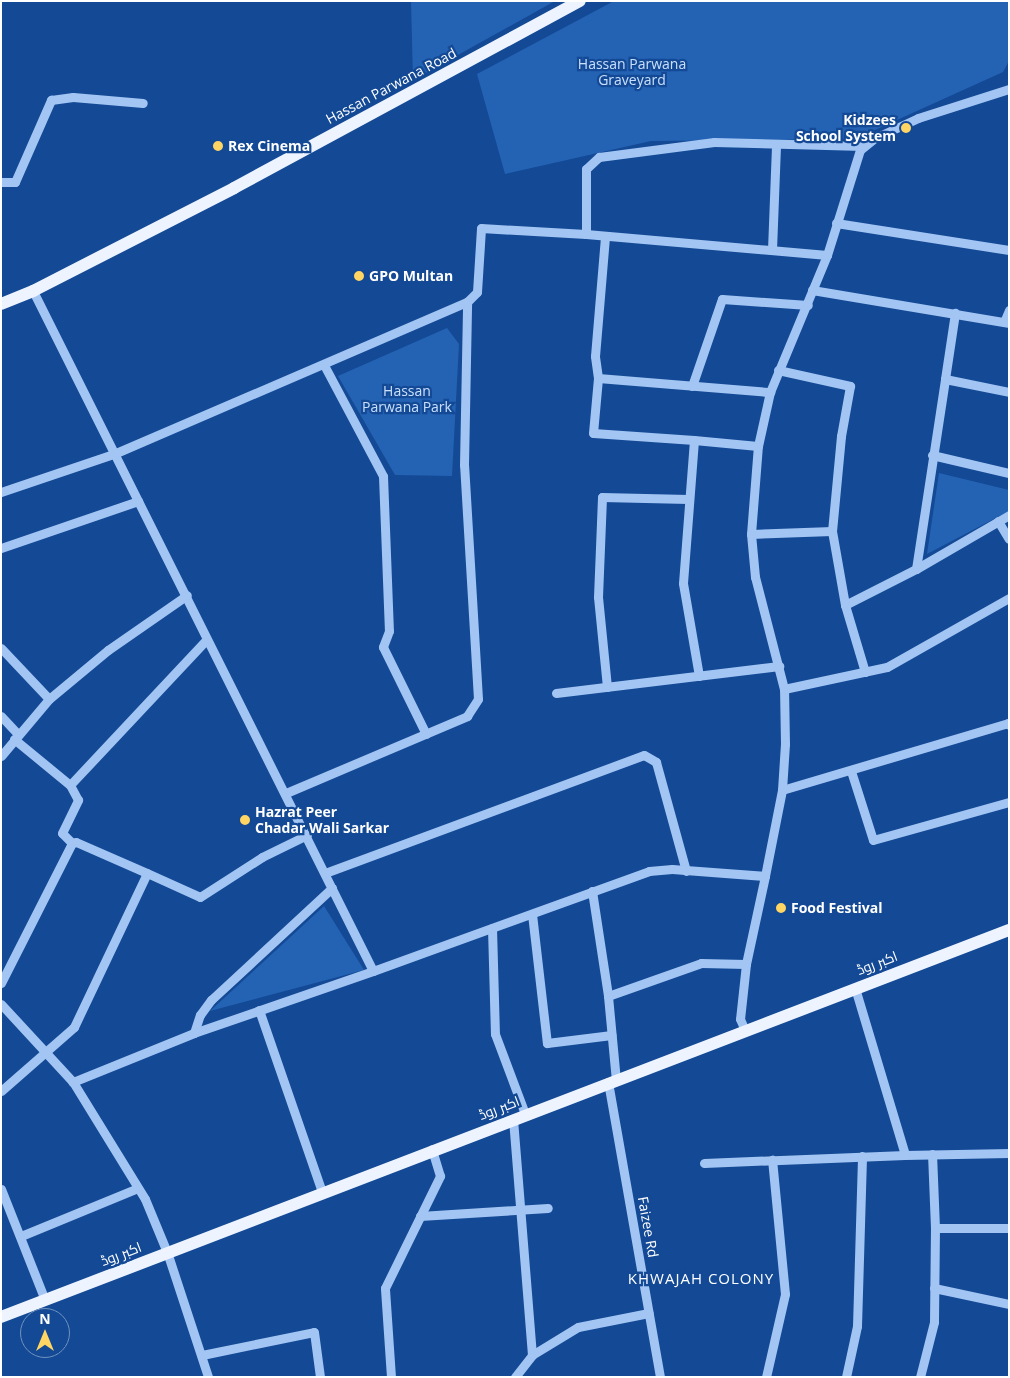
<!DOCTYPE html>
<meta charset="utf-8">
<style>
body{margin:0}
#map{position:relative;width:1010px;height:1378px;overflow:hidden;background:#134995;font-family:"Open Sans",Cairo,sans-serif}
div>[style]{position:absolute}
.green>*{inset:0;background:#2463b4}
.minor>*{height:9px;margin:-4.5px;padding:0 4.5px;transform-origin:4.5px;border-radius:4.5px;background:#a2c5f3}
.major>*{height:12px;margin:-6px;padding:0 6px;transform-origin:6px;border-radius:6px;background:#edf4ff}
.dots>*{width:14px;height:14px;translate:-50% -50%;box-sizing:border-box;border:2px solid #134995;border-radius:50%}
span{translate:-50% -50%;white-space:nowrap;text-align:center;line-height:1.15;-webkit-text-stroke:4.5px #134995;paint-order:stroke}
.park-label{font-size:14px;color:#c9e0fd}
.street-label{font-size:14px;color:#fff}
.poi-label{font-size:14px;color:#fff;font-weight:700}
.right{translate:-100% -50%;text-align:right}
.left{translate:0 -50%;text-align:left}
.neighbourhood-label{font-size:15px;color:#fff;letter-spacing:1px}
.frame{position:absolute;inset:0;border:2px solid #fff;pointer-events:none}
.north{position:absolute;left:20px;top:1308px;width:50px;height:50px;box-sizing:border-box;background:#134995;border:1px solid #7192bf;border-radius:50%;rotate:0deg;font-size:14px;font-weight:700;line-height:20px;text-align:center;color:#fff}
.north::after{content:'';display:block;margin:auto;width:18px;height:22px;background:#ffd563;clip-path:polygon(50% 0,100% 100%,50% 72%,0 100%)}
</style>
<div id="map">
<div class="green">
<div style="clip-path:polygon(411px 1px,555px 1px,413px 80px)"></div>
<div style="clip-path:polygon(614px 1px,1009px 1px,1009px 61px,1003px 72px,855px 139px,651px 141px,505px 174px,477px 74px)"></div>
<div style="clip-path:polygon(447px 328px,459px 344px,452px 476px,395px 475px,338px 376px)"></div>
<div style="clip-path:polygon(939px 473px,1009px 490px,1009px 511px,927px 554px)"></div>
<div style="clip-path:polygon(324px 906px,364px 970px,210px 1011px)"></div>
</div>
<div class="minor">
<div style="left:1px;top:182px;width:14px"></div>
<div style="left:15px;top:182px;width:90px;rotate:-66.3deg"></div>
<div style="left:51px;top:100px;width:22px;rotate:-8deg"></div>
<div style="left:73px;top:97px;width:70px;rotate:4.9deg"></div>
<div style="left:836px;top:223px;width:175px;rotate:8.9deg"></div>
<div style="left:586px;top:234px;width:242px;rotate:5deg"></div>
<div style="left:772px;top:250px;width:106px;rotate:-87.8deg"></div>
<div style="left:812px;top:290px;width:200px;rotate:9.5deg"></div>
<div style="left:33px;top:291px;width:760px;rotate:63.43deg"></div>
<div style="left:373px;top:971px;width:189px;rotate:160.9deg"></div>
<div style="left:194px;top:1033px;width:131px;rotate:158deg"></div>
<div style="left:1004px;top:322px;width:13px;rotate:-67deg"></div>
<div style="left:324px;top:365px;width:126px;rotate:62deg"></div>
<div style="left:383px;top:476px;width:155px;rotate:87.8deg"></div>
<div style="left:389px;top:631px;width:17px;rotate:111deg"></div>
<div style="left:383px;top:647px;width:97px;rotate:63.7deg"></div>
<div style="left:778px;top:370px;width:74px;rotate:12.5deg"></div>
<div style="left:850px;top:386px;width:51px;rotate:100.2deg"></div>
<div style="left:841px;top:436px;width:95px;rotate:95.4deg"></div>
<div style="left:832px;top:531px;width:75px;rotate:80deg"></div>
<div style="left:845px;top:605px;width:80px;rotate:-26.9deg"></div>
<div style="left:916px;top:569px;width:192px;rotate:-81.3deg"></div>
<div style="left:945px;top:379px;width:65px;rotate:11.5deg"></div>
<div style="left:598px;top:378px;width:22px;rotate:-98deg"></div>
<div style="left:595px;top:356px;width:120px;rotate:-85.2deg"></div>
<div style="left:945px;top:379px;width:67px;rotate:-81.4deg"></div>
<div style="left:692px;top:386px;width:92px;rotate:-71deg"></div>
<div style="left:722px;top:299px;width:86px;rotate:4deg"></div>
<div style="left:694px;top:440px;width:101px;rotate:-176deg"></div>
<div style="left:593px;top:433px;width:55px;rotate:-84.8deg"></div>
<div style="left:598px;top:378px;width:173px;rotate:4.7deg"></div>
<div style="left:932px;top:455px;width:79px;rotate:13.2deg"></div>
<div style="left:1px;top:492px;width:121px;rotate:-18.7deg"></div>
<div style="left:116px;top:453px;width:382px;rotate:-23.3deg"></div>
<div style="left:998px;top:521px;width:21px;rotate:59deg"></div>
<div style="left:751px;top:534px;width:81px;rotate:-2.1deg"></div>
<div style="left:1px;top:548px;width:145px;rotate:-18.9deg"></div>
<div style="left:916px;top:569px;width:108px;rotate:-30.1deg"></div>
<div style="left:845px;top:605px;width:70px;rotate:73.4deg"></div>
<div style="left:1px;top:648px;width:70px;rotate:46.7deg"></div>
<div style="left:699px;top:676px;width:94px;rotate:-99.8deg"></div>
<div style="left:683px;top:583px;width:143px;rotate:-85.6deg"></div>
<div style="left:694px;top:440px;width:64px;rotate:5.4deg"></div>
<div style="left:607px;top:687px;width:90px;rotate:-95.7deg"></div>
<div style="left:598px;top:597px;width:100px;rotate:-87.7deg"></div>
<div style="left:602px;top:497px;width:86px;rotate:1.3deg"></div>
<div style="left:784px;top:689px;width:105px;rotate:-12.1deg"></div>
<div style="left:887px;top:667px;width:140px;rotate:-29.5deg"></div>
<div style="left:556px;top:693px;width:225px;rotate:-6.9deg"></div>
<div style="left:1px;top:716px;width:25px;rotate:47deg"></div>
<div style="left:14px;top:739px;width:72px;rotate:39.4deg"></div>
<div style="left:1px;top:756px;width:75px;rotate:-49.9deg"></div>
<div style="left:49px;top:699px;width:77px;rotate:-39.7deg"></div>
<div style="left:108px;top:650px;width:96px;rotate:-34.8deg"></div>
<div style="left:851px;top:771px;width:72px;rotate:72.3deg"></div>
<div style="left:873px;top:840px;width:141px;rotate:-15.6deg"></div>
<div style="left:782px;top:790px;width:236px;rotate:-16.5deg"></div>
<div style="left:1008px;top:723px;width:2px;rotate:63deg"></div>
<div style="left:286px;top:793px;width:197px;rotate:-23deg"></div>
<div style="left:467px;top:716px;width:20px;rotate:-57deg"></div>
<div style="left:478px;top:699px;width:234px;rotate:-93.4deg"></div>
<div style="left:464px;top:465px;width:163px;rotate:-88.9deg"></div>
<div style="left:467px;top:302px;width:14px;rotate:-45deg"></div>
<div style="left:477px;top:292px;width:64px;rotate:-86.4deg"></div>
<div style="left:481px;top:228px;width:105px;rotate:3.3deg"></div>
<div style="left:586px;top:234px;width:65px;rotate:-90deg"></div>
<div style="left:586px;top:169px;width:18px;rotate:-43deg"></div>
<div style="left:599px;top:157px;width:116px;rotate:-7.4deg"></div>
<div style="left:714px;top:142px;width:149px;rotate:1.5deg"></div>
<div style="left:72px;top:843px;width:14px;rotate:-135deg"></div>
<div style="left:62px;top:833px;width:37px;rotate:-64deg"></div>
<div style="left:78px;top:800px;width:17px;rotate:-118deg"></div>
<div style="left:70px;top:785px;width:199px;rotate:-46.8deg"></div>
<div style="left:325px;top:873px;width:340px;rotate:-20.3deg"></div>
<div style="left:644px;top:755px;width:14px;rotate:30deg"></div>
<div style="left:656px;top:762px;width:113px;rotate:74.6deg"></div>
<div style="left:765px;top:876px;width:88px;rotate:-78.8deg"></div>
<div style="left:782px;top:790px;width:46px;rotate:-86.3deg"></div>
<div style="left:785px;top:744px;width:55px;rotate:-91deg"></div>
<div style="left:784px;top:689px;width:116px;rotate:-104.5deg"></div>
<div style="left:755px;top:577px;width:43px;rotate:-95.3deg"></div>
<div style="left:751px;top:534px;width:88px;rotate:-85.5deg"></div>
<div style="left:758px;top:446px;width:55px;rotate:-77.5deg"></div>
<div style="left:770px;top:392px;width:148px;rotate:-67.4deg"></div>
<div style="left:827px;top:255px;width:110px;rotate:-72.6deg"></div>
<div style="left:860px;top:150px;width:19px;rotate:-39deg"></div>
<div style="left:875px;top:138px;width:47px;rotate:-24.9deg"></div>
<div style="left:918px;top:118px;width:96px;rotate:-17.7deg"></div>
<div style="left:592px;top:891px;width:106px;rotate:81.3deg"></div>
<div style="left:608px;top:996px;width:84px;rotate:84.6deg"></div>
<div style="left:532px;top:914px;width:130px;rotate:83.4deg"></div>
<div style="left:547px;top:1043px;width:65px;rotate:-7deg"></div>
<div style="left:492px;top:928px;width:106px;rotate:88.4deg"></div>
<div style="left:495px;top:1034px;width:85px;rotate:69.4deg"></div>
<div style="left:373px;top:971px;width:294px;rotate:-19.9deg"></div>
<div style="left:649px;top:871px;width:23px;rotate:-5deg"></div>
<div style="left:672px;top:869px;width:93px;rotate:4.3deg"></div>
<div style="left:765px;top:876px;width:90px;rotate:102.2deg"></div>
<div style="left:746px;top:964px;width:55px;rotate:96.2deg"></div>
<div style="left:740px;top:1019px;width:12px;rotate:66deg"></div>
<div style="left:1px;top:983px;width:157px;rotate:-63.1deg"></div>
<div style="left:72px;top:843px;width:4px;rotate:-14deg"></div>
<div style="left:76px;top:842px;width:77px;rotate:23.6deg"></div>
<div style="left:855px;top:988px;width:174px;rotate:73.3deg"></div>
<div style="left:905px;top:1155px;width:104px;rotate:-1.1deg"></div>
<div style="left:608px;top:996px;width:99px;rotate:-19.5deg"></div>
<div style="left:701px;top:963px;width:45px;rotate:1.3deg"></div>
<div style="left:1px;top:1004px;width:106px;rotate:47.3deg"></div>
<div style="left:73px;top:1082px;width:137px;rotate:58.4deg"></div>
<div style="left:145px;top:1199px;width:57px;rotate:67.5deg"></div>
<div style="left:167px;top:1252px;width:132px;rotate:71.8deg"></div>
<div style="left:259px;top:1010px;width:193px;rotate:70.9deg"></div>
<div style="left:194px;top:1033px;width:19px;rotate:-72deg"></div>
<div style="left:200px;top:1015px;width:19px;rotate:-54deg"></div>
<div style="left:211px;top:1000px;width:165px;rotate:-42.8deg"></div>
<div style="left:608px;top:1082px;width:300px;rotate:80deg"></div>
<div style="left:1px;top:1091px;width:97px;rotate:-41.2deg"></div>
<div style="left:74px;top:1027px;width:170px;rotate:-64.6deg"></div>
<div style="left:147px;top:873px;width:58px;rotate:24.4deg"></div>
<div style="left:200px;top:897px;width:74px;rotate:-32.8deg"></div>
<div style="left:262px;top:857px;width:50px;rotate:-26.1deg"></div>
<div style="left:513px;top:1119px;width:237px;rotate:85.4deg"></div>
<div style="left:704px;top:1163px;width:201px;rotate:-2.3deg"></div>
<div style="left:1px;top:1189px;width:119px;rotate:68.4deg"></div>
<div style="left:420px;top:1216px;width:128px;rotate:-3.6deg"></div>
<div style="left:935px;top:1228px;width:74px"></div>
<div style="left:21px;top:1236px;width:126px;rotate:-22.3deg"></div>
<div style="left:934px;top:1288px;width:77px;rotate:12deg"></div>
<div style="left:202px;top:1355px;width:114px;rotate:-11.6deg"></div>
<div style="left:314px;top:1332px;width:45px;rotate:82.4deg"></div>
<div style="left:391px;top:1377px;width:89px;rotate:-93.9deg"></div>
<div style="left:385px;top:1288px;width:125px;rotate:-63.8deg"></div>
<div style="left:440px;top:1176px;width:28px;rotate:-107deg"></div>
<div style="left:515px;top:1377px;width:28px;rotate:-52deg"></div>
<div style="left:532px;top:1355px;width:54px;rotate:-31.3deg"></div>
<div style="left:578px;top:1327px;width:72px;rotate:-11.2deg"></div>
<div style="left:766px;top:1377px;width:85px;rotate:-77.1deg"></div>
<div style="left:785px;top:1294px;width:135px;rotate:-95.5deg"></div>
<div style="left:846px;top:1377px;width:52px;rotate:-77.8deg"></div>
<div style="left:857px;top:1326px;width:170px;rotate:-88.3deg"></div>
<div style="left:920px;top:1377px;width:57px;rotate:-75.7deg"></div>
<div style="left:934px;top:1322px;width:94px;rotate:-89.4deg"></div>
<div style="left:935px;top:1228px;width:74px;rotate:-92.3deg"></div>
</div>
<div class="major">
<div style="left:1px;top:304px;width:35px;rotate:-22deg"></div>
<div style="left:33px;top:291px;width:226px;rotate:-27.1deg"></div>
<div style="left:234px;top:188px;width:393px;rotate:-28.4deg"></div>
<div style="left:1px;top:1317px;width:1080px;rotate:-21deg"></div>
</div>
<div class="dots">
<div style="left:906px;top:128px;background:#ffd563"></div>
<div style="left:218px;top:146px;background:#ffd563"></div>
<div style="left:359px;top:276px;background:#ffd563"></div>
<div style="left:245px;top:820px;background:#ffd563"></div>
<div style="left:781px;top:908px;background:#ffd563"></div>
</div>
<div class="park-label">
<span style="left:632px;top:72px">Hassan Parwana<br>Graveyard</span>
<span style="left:407px;top:399px">Hassan<br>Parwana Park</span>
</div>
<div class="street-label">
<span style="left:391px;top:86px;rotate:-28deg">Hassan Parwana Road</span>
<span style="left:877px;top:963px;rotate:-21deg">اکبر روڈ</span>
<span style="left:499px;top:1108px;rotate:-21deg">اکبر روڈ</span>
<span style="left:648px;top:1227px;rotate:80deg">Faizee Rd</span>
<span style="left:121px;top:1254px;rotate:-21deg">اکبر روڈ</span>
</div>
<div class="poi-label">
<span class="right" style="left:896px;top:128px">Kidzees<br>School System</span>
<span class="left" style="left:228px;top:146px">Rex Cinema</span>
<span class="left" style="left:369px;top:276px">GPO Multan</span>
<span class="left" style="left:255px;top:820px">Hazrat Peer<br>Chadar Wali Sarkar</span>
<span class="left" style="left:791px;top:908px">Food Festival</span>
</div>
<div class="neighbourhood-label">
<span style="left:701px;top:1279px">KHWAJAH COLONY</span>
</div>
<div class="frame"></div>
<div class="north">N</div>
</div>
